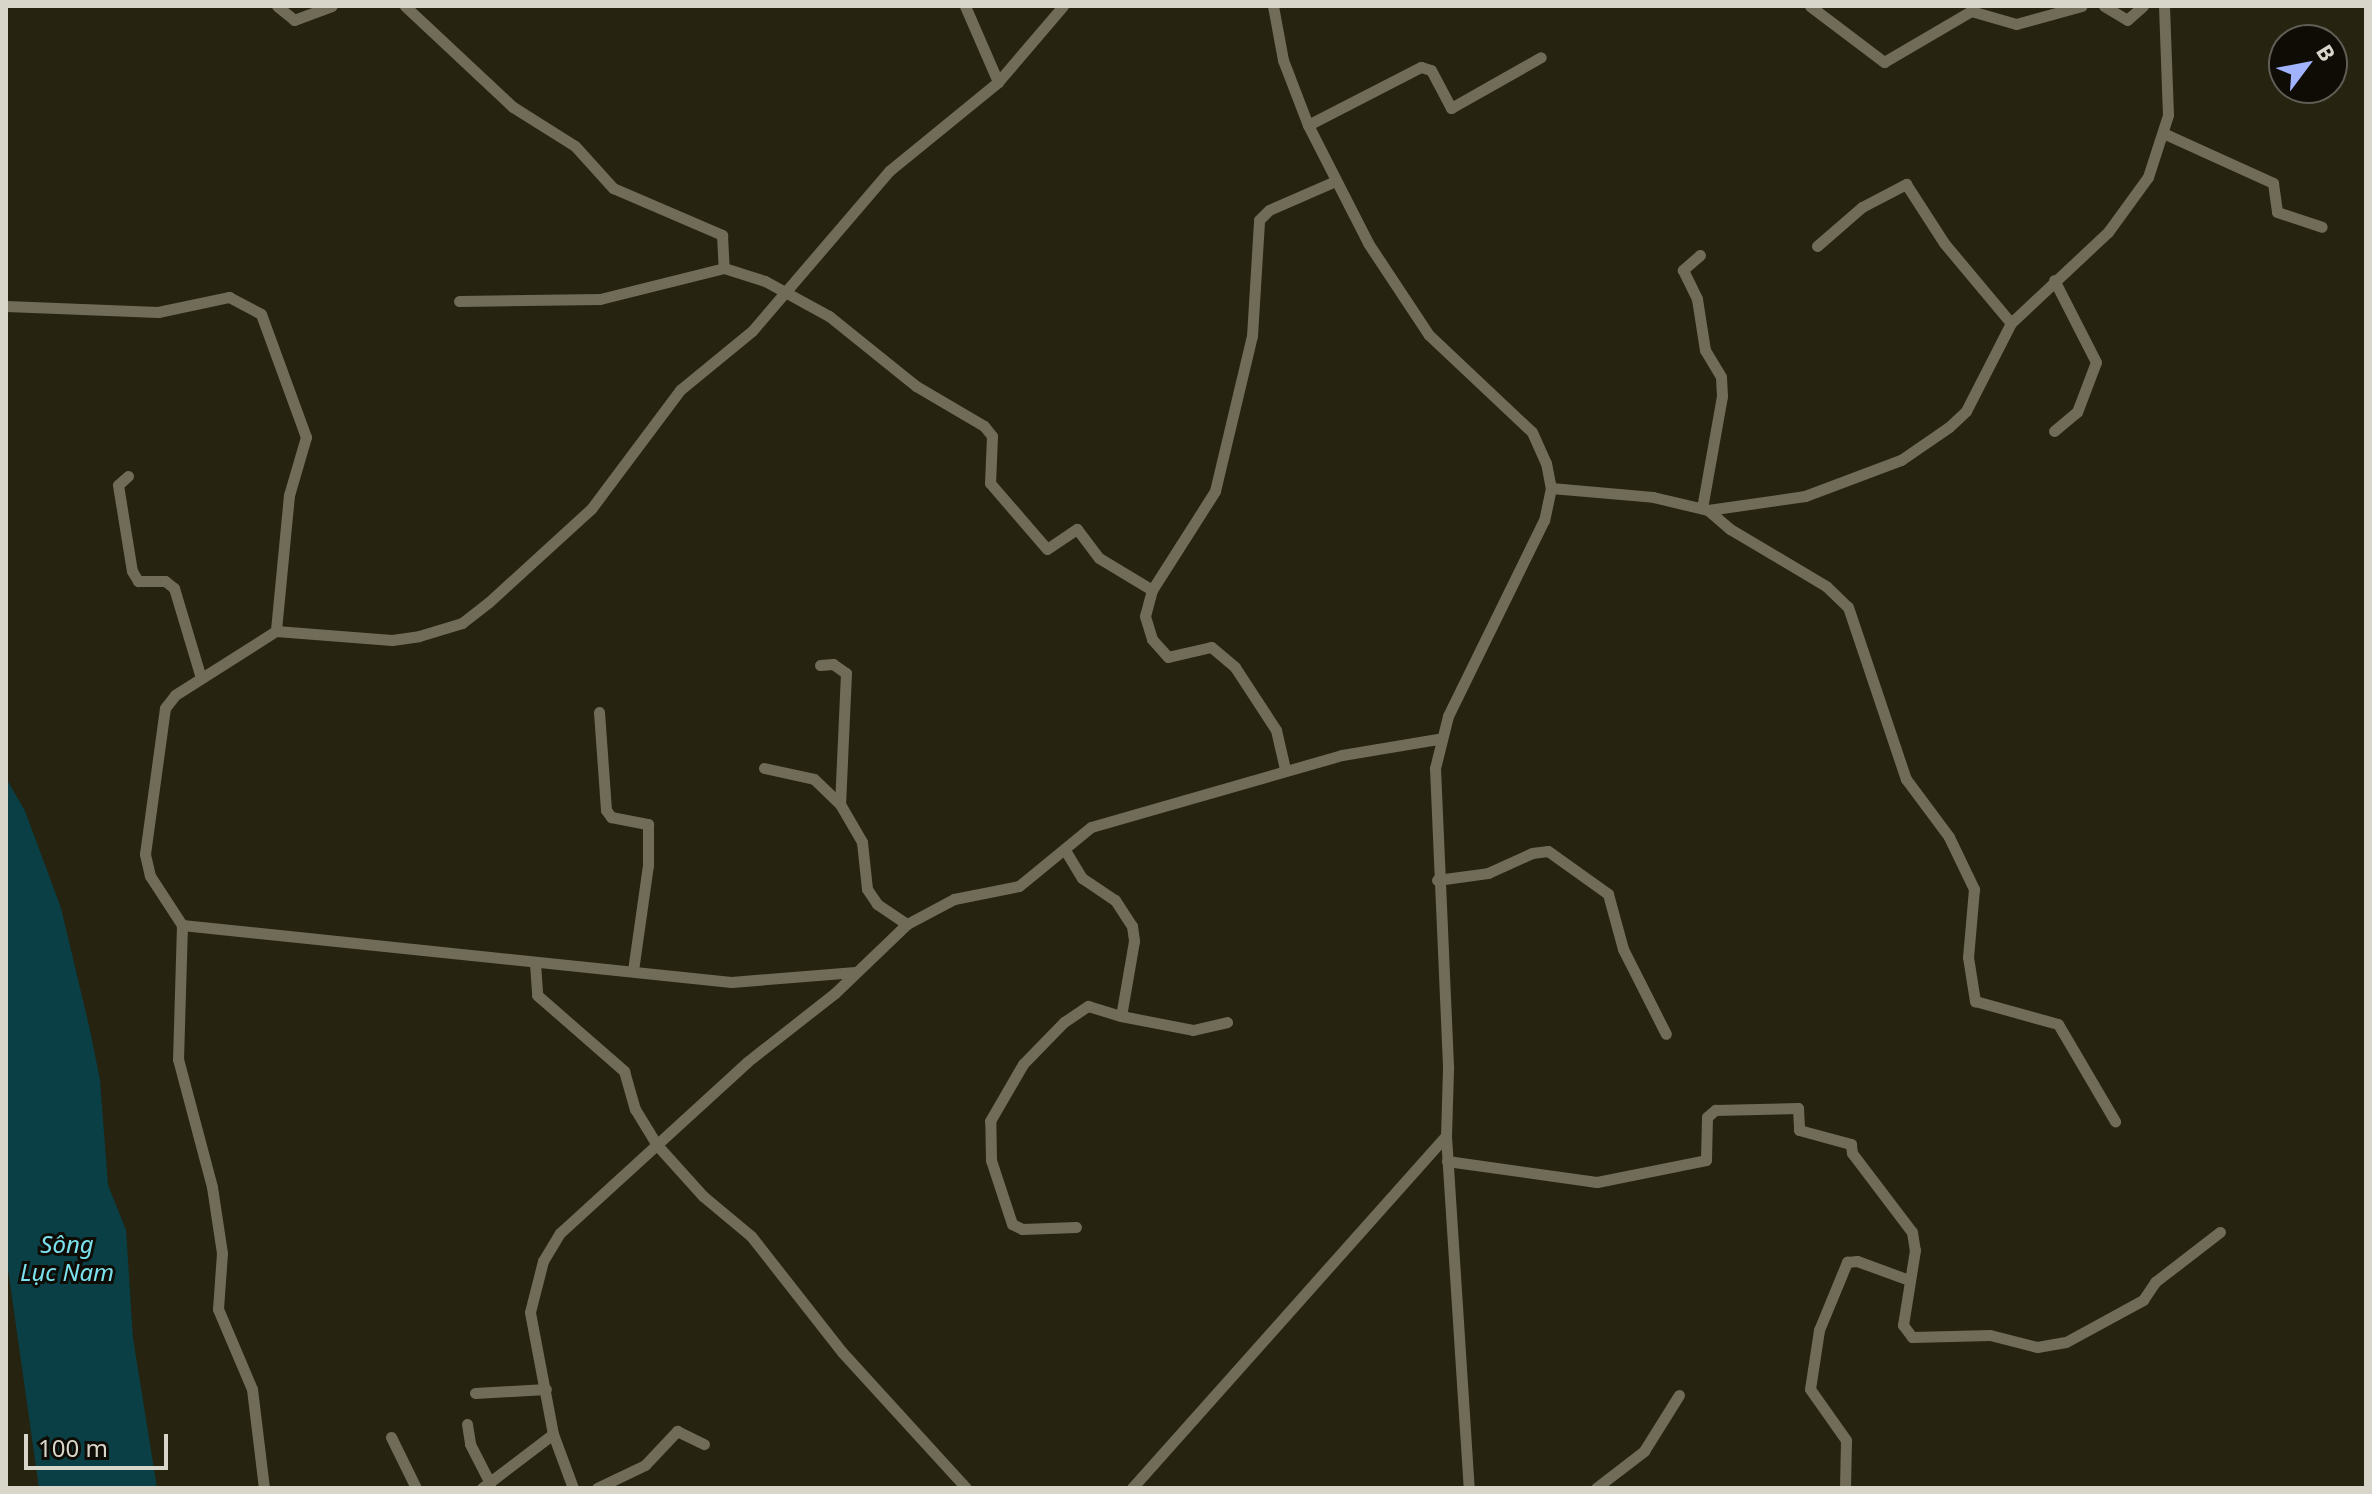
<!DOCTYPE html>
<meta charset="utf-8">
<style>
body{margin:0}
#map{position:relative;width:2372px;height:1494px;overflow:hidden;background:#262311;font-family:"Noto Sans",sans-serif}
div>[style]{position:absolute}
.water>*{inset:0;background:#093f45}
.minor>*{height:11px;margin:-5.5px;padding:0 5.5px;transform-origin:5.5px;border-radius:5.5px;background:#706c58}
span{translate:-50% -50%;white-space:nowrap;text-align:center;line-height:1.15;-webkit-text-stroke:6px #0e0c05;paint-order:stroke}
.water-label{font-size:24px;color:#7be1ee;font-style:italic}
.frame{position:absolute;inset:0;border:8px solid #d8d6cb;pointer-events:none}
.north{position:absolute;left:2268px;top:24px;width:80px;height:80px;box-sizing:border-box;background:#0e0c05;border:2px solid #5f5d54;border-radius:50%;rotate:58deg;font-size:22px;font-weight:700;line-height:32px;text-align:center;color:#d8d6cb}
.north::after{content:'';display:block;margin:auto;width:28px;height:36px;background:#a1b3fd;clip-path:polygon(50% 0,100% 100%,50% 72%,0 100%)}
.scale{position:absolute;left:24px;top:1434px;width:144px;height:36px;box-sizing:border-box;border:4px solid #d8d6cb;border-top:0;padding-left:10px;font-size:24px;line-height:28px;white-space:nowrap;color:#d8d6cb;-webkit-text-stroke:6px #0e0c05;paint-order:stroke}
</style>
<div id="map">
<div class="water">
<div style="clip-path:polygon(6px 778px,25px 811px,61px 908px,90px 1030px,100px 1080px,108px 1185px,126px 1230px,133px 1338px,157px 1488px,39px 1488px,6px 1255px)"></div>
</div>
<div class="minor">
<div style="left:277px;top:6px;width:22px;rotate:39deg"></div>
<div style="left:294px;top:20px;width:40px;rotate:-20.2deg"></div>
<div style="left:405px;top:6px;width:148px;rotate:43.1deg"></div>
<div style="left:513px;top:107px;width:73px;rotate:32.2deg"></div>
<div style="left:575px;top:146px;width:57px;rotate:47.9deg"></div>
<div style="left:613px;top:188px;width:119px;rotate:23.3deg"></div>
<div style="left:722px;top:235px;width:33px;rotate:87deg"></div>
<div style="left:724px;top:268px;width:43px;rotate:17.6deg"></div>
<div style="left:765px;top:281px;width:73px;rotate:28.7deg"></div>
<div style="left:829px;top:316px;width:112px;rotate:38.8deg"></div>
<div style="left:916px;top:386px;width:79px;rotate:30.5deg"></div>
<div style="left:984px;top:426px;width:13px;rotate:51deg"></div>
<div style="left:992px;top:436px;width:47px;rotate:92.4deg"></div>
<div style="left:990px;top:483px;width:87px;rotate:49.2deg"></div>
<div style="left:1047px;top:549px;width:36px;rotate:-34deg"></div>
<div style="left:1077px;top:529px;width:36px;rotate:53deg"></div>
<div style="left:1099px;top:558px;width:62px;rotate:31.1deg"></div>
<div style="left:965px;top:6px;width:83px;rotate:66.5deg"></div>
<div style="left:1273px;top:6px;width:55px;rotate:79.5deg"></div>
<div style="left:1283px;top:60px;width:70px;rotate:69deg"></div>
<div style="left:1308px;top:125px;width:132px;rotate:63deg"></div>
<div style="left:1368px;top:243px;width:110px;rotate:56.5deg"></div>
<div style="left:1429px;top:335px;width:141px;rotate:43.3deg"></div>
<div style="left:1532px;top:432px;width:34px;rotate:66deg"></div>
<div style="left:1546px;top:463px;width:25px;rotate:79deg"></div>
<div style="left:1551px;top:488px;width:33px;rotate:102deg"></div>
<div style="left:1544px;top:520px;width:218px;rotate:116.1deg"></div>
<div style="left:1448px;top:716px;width:54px;rotate:104deg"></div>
<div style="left:1435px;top:768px;width:301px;rotate:87.5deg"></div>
<div style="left:1448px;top:1069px;width:67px;rotate:91.7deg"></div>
<div style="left:1446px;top:1136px;width:353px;rotate:86.3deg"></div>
<div style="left:1810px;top:6px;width:93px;rotate:37.1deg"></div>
<div style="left:1884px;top:62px;width:101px;rotate:-30.4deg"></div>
<div style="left:1971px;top:11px;width:47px;rotate:16.1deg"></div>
<div style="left:2016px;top:24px;width:68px;rotate:-15.3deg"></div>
<div style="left:2104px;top:6px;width:27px;rotate:31deg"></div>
<div style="left:2127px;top:20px;width:21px;rotate:-41deg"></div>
<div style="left:1308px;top:125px;width:127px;rotate:-27.2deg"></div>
<div style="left:1421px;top:67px;width:10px;rotate:17deg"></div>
<div style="left:1431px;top:70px;width:43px;rotate:62.2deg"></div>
<div style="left:1451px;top:108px;width:103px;rotate:-29.5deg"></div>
<div style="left:2163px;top:133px;width:121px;rotate:24.4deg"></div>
<div style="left:2273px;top:183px;width:29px;rotate:82deg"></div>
<div style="left:2277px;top:212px;width:47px;rotate:18.4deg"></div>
<div style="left:1817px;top:246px;width:60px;rotate:-40.9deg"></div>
<div style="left:1862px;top:207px;width:50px;rotate:-27.6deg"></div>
<div style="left:1906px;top:184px;width:70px;rotate:57.2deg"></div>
<div style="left:1944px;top:243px;width:104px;rotate:50.1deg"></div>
<div style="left:1700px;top:255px;width:23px;rotate:139deg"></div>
<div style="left:1683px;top:270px;width:32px;rotate:64deg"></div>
<div style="left:1697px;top:299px;width:52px;rotate:81.1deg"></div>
<div style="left:1705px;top:350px;width:31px;rotate:59deg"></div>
<div style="left:1721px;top:377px;width:19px;rotate:87deg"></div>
<div style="left:1722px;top:396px;width:114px;rotate:100.1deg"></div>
<div style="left:459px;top:301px;width:141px;rotate:-0.8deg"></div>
<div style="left:600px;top:299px;width:128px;rotate:-14deg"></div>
<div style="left:6px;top:306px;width:152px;rotate:2.3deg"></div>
<div style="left:158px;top:312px;width:73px;rotate:-11.9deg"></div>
<div style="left:229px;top:297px;width:36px;rotate:28deg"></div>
<div style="left:261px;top:314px;width:131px;rotate:69.9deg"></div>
<div style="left:306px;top:437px;width:60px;rotate:106.3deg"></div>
<div style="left:289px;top:495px;width:137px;rotate:95.5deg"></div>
<div style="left:2054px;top:431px;width:30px;rotate:-40deg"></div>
<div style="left:2077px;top:412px;width:53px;rotate:-69.2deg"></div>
<div style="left:2096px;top:362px;width:92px;rotate:-117.1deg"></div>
<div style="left:128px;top:476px;width:13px;rotate:138deg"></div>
<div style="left:118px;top:485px;width:87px;rotate:80.8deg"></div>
<div style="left:132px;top:571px;width:12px;rotate:59deg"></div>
<div style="left:138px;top:581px;width:27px"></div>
<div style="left:165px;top:581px;width:11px;rotate:38deg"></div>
<div style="left:174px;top:588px;width:94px;rotate:73.3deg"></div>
<div style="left:1551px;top:488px;width:102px;rotate:5deg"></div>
<div style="left:1653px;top:497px;width:57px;rotate:13.3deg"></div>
<div style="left:1708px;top:510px;width:98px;rotate:-8.2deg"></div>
<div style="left:1805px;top:496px;width:103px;rotate:-20.6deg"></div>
<div style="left:1901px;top:460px;width:58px;rotate:-34.5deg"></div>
<div style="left:1949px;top:427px;width:23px;rotate:-43deg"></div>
<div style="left:1966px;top:411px;width:99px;rotate:-62.9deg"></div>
<div style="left:2011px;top:323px;width:133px;rotate:-43.2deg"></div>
<div style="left:2108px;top:232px;width:68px;rotate:-54deg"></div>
<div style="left:2148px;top:177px;width:65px;rotate:-72.1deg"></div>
<div style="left:2168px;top:115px;width:109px;rotate:-92.1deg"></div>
<div style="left:1708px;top:510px;width:29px;rotate:41deg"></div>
<div style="left:1730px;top:529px;width:112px;rotate:30.7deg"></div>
<div style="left:1826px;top:586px;width:30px;rotate:44deg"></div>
<div style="left:1848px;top:607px;width:182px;rotate:71.4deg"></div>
<div style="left:1906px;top:779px;width:72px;rotate:53.4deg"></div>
<div style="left:1949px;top:837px;width:58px;rotate:64.3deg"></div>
<div style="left:1974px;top:889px;width:68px;rotate:95deg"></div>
<div style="left:1968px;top:957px;width:45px;rotate:81deg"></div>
<div style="left:1975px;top:1001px;width:86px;rotate:15.5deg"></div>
<div style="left:2058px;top:1024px;width:113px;rotate:59.6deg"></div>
<div style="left:820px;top:665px;width:13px;rotate:-4deg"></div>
<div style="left:833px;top:664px;width:16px;rotate:35deg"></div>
<div style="left:846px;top:673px;width:131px;rotate:92.6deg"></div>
<div style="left:840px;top:804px;width:44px;rotate:59.9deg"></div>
<div style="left:862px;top:842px;width:47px;rotate:83.9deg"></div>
<div style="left:867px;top:889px;width:18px;rotate:56deg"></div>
<div style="left:877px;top:904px;width:36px;rotate:34deg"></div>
<div style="left:599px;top:712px;width:98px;rotate:85.9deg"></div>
<div style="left:606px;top:810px;width:9px;rotate:54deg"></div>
<div style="left:611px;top:817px;width:38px;rotate:11deg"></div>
<div style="left:648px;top:824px;width:41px;rotate:90deg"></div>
<div style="left:648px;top:865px;width:106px;rotate:98.1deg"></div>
<div style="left:764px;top:768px;width:51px;rotate:12.4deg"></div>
<div style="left:814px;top:779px;width:36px;rotate:44deg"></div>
<div style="left:1285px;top:769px;width:40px;rotate:-103deg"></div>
<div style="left:1276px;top:730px;width:75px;rotate:-123.1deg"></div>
<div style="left:1235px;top:667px;width:31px;rotate:-140deg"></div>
<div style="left:1211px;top:647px;width:44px;rotate:166.9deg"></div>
<div style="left:1168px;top:657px;width:24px;rotate:-132deg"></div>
<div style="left:1152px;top:639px;width:24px;rotate:-107deg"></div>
<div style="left:1145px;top:616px;width:27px;rotate:-75deg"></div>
<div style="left:1152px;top:590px;width:117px;rotate:-57.5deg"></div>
<div style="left:1215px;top:491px;width:159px;rotate:-76.6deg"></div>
<div style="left:1252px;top:336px;width:116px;rotate:-86.5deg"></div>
<div style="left:1259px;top:220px;width:14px;rotate:-45deg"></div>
<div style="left:1269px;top:210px;width:70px;rotate:-23.6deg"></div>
<div style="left:1065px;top:850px;width:33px;rotate:59deg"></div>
<div style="left:1082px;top:878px;width:40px;rotate:34deg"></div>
<div style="left:1115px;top:900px;width:31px;rotate:57deg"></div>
<div style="left:1132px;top:926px;width:15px;rotate:82deg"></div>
<div style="left:1134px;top:941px;width:76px;rotate:99.8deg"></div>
<div style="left:1121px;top:1016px;width:73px;rotate:11deg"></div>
<div style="left:1193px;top:1030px;width:35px;rotate:-13deg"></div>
<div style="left:1437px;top:880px;width:51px;rotate:-7.8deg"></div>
<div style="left:1488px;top:873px;width:48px;rotate:-24.4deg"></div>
<div style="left:1532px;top:853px;width:16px;rotate:-7deg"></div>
<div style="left:1548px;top:851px;width:74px;rotate:35.6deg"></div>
<div style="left:1608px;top:894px;width:57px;rotate:74.7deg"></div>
<div style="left:1623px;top:949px;width:95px;rotate:63.2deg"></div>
<div style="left:182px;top:925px;width:134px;rotate:91.7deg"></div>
<div style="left:178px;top:1059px;width:132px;rotate:75.1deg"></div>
<div style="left:212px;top:1187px;width:67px;rotate:81.4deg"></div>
<div style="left:222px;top:1253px;width:56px;rotate:94.1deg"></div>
<div style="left:218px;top:1309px;width:87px;rotate:67deg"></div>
<div style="left:252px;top:1389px;width:100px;rotate:83.1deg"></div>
<div style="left:535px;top:963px;width:32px;rotate:86deg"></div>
<div style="left:537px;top:995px;width:116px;rotate:41.1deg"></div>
<div style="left:624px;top:1071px;width:40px;rotate:74deg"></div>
<div style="left:635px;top:1109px;width:42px;rotate:58.6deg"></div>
<div style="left:657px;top:1145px;width:69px;rotate:48deg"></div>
<div style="left:703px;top:1196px;width:62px;rotate:39.8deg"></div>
<div style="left:751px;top:1236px;width:147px;rotate:51.9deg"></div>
<div style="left:842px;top:1352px;width:184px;rotate:47.6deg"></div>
<div style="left:855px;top:972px;width:124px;rotate:175.4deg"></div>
<div style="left:731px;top:982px;width:552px;rotate:-174.07deg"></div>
<div style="left:182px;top:925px;width:59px;rotate:-123.1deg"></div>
<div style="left:150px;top:876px;width:23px;rotate:-103deg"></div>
<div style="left:145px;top:854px;width:147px;rotate:-82.2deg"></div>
<div style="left:165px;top:708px;width:16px;rotate:-52deg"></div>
<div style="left:175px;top:695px;width:120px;rotate:-32.4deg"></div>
<div style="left:276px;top:631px;width:116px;rotate:4.4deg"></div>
<div style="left:392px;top:640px;width:27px;rotate:-8deg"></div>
<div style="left:419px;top:636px;width:45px;rotate:-16.8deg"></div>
<div style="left:462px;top:623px;width:34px;rotate:-38deg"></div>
<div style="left:489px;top:602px;width:138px;rotate:-42.4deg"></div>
<div style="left:591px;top:509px;width:149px;rotate:-53.2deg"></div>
<div style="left:680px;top:390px;width:93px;rotate:-39.3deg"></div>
<div style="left:752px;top:331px;width:211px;rotate:-49.4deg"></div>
<div style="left:889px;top:171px;width:141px;rotate:-39.2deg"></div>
<div style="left:998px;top:82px;width:100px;rotate:-49.5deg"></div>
<div style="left:1447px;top:1161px;width:151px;rotate:8deg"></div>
<div style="left:1597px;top:1182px;width:111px;rotate:-11.4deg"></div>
<div style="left:1706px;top:1160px;width:43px;rotate:-88.7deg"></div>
<div style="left:1707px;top:1117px;width:11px;rotate:-41deg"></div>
<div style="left:1715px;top:1110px;width:83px;rotate:-1.4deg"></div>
<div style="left:1798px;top:1108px;width:22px;rotate:87deg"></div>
<div style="left:1799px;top:1130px;width:54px;rotate:15.1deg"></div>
<div style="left:1851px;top:1144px;width:9px;rotate:84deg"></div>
<div style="left:1852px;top:1153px;width:99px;rotate:52.8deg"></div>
<div style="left:1912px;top:1232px;width:18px;rotate:81deg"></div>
<div style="left:1915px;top:1250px;width:76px;rotate:99.1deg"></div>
<div style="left:1903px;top:1325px;width:15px;rotate:53deg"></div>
<div style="left:1912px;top:1337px;width:78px;rotate:-1.5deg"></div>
<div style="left:1990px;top:1335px;width:49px;rotate:14.3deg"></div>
<div style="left:2037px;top:1347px;width:29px;rotate:-10deg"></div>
<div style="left:2066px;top:1342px;width:88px;rotate:-28.6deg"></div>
<div style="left:2143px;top:1300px;width:22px;rotate:-56deg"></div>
<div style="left:2155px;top:1282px;width:82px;rotate:-37.6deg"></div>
<div style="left:1076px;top:1227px;width:54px;rotate:177.9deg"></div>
<div style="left:1022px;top:1229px;width:11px;rotate:-153deg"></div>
<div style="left:1012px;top:1224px;width:67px;rotate:-108.2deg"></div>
<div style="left:991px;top:1160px;width:39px;rotate:-91deg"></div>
<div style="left:990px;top:1121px;width:66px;rotate:-59.9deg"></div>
<div style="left:1023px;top:1064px;width:59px;rotate:-45.7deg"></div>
<div style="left:1064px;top:1022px;width:29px;rotate:-34deg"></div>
<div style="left:1088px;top:1006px;width:34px;rotate:17deg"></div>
<div style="left:475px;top:1393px;width:71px;rotate:-3.2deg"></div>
<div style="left:467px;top:1424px;width:20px;rotate:81deg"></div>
<div style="left:470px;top:1444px;width:44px;rotate:62.9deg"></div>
<div style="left:391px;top:1437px;width:57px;rotate:63.9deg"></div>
<div style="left:482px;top:1488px;width:89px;rotate:-37.3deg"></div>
<div style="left:573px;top:1488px;width:58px;rotate:-110.3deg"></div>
<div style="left:553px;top:1434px;width:124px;rotate:-100.7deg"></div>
<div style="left:530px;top:1312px;width:53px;rotate:-75.7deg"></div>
<div style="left:543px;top:1261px;width:33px;rotate:-59deg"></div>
<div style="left:560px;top:1233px;width:253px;rotate:-42.4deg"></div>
<div style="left:747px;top:1062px;width:112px;rotate:-38.1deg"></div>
<div style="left:835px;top:993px;width:100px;rotate:-43.8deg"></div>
<div style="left:907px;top:924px;width:53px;rotate:-28deg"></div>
<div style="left:954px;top:899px;width:66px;rotate:-11.3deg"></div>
<div style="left:1019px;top:886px;width:93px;rotate:-39.3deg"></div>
<div style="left:1091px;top:827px;width:261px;rotate:-16deg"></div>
<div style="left:1342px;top:755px;width:97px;rotate:-9.5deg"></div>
<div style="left:597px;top:1488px;width:53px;rotate:-25.6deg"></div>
<div style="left:645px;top:1465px;width:47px;rotate:-46.7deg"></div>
<div style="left:677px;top:1431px;width:30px;rotate:26deg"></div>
<div style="left:1132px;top:1488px;width:472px;rotate:-48.3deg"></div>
<div style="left:1596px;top:1488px;width:61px;rotate:-37.6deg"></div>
<div style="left:1644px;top:1451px;width:66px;rotate:-58deg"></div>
<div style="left:1845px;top:1488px;width:48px;rotate:-88.8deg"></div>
<div style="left:1846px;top:1440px;width:62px;rotate:-125.2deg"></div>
<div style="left:1810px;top:1389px;width:60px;rotate:-81.3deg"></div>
<div style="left:1819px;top:1330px;width:74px;rotate:-67.6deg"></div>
<div style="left:1847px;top:1262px;width:10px;rotate:-6deg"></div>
<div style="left:1857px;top:1261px;width:55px;rotate:20.1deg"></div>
</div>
<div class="water-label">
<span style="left:67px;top:1258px">Sông<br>Lục Nam</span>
</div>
<div class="frame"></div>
<div class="north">B</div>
<div class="scale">100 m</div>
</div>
